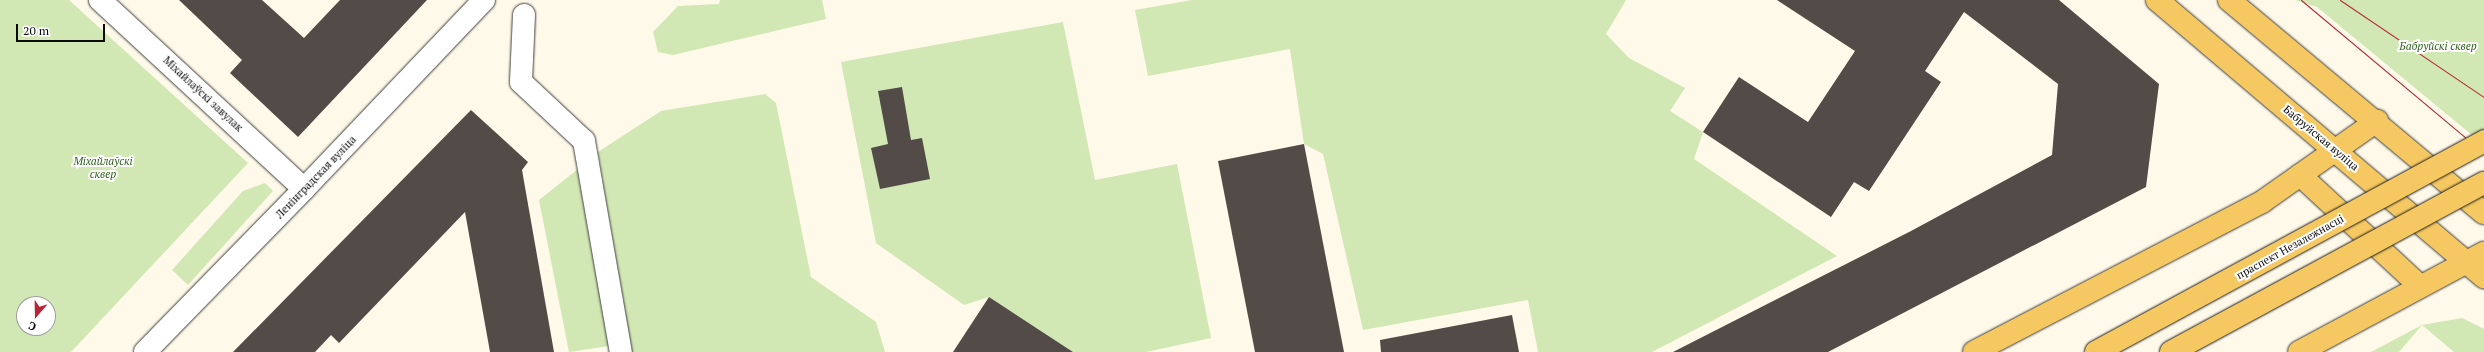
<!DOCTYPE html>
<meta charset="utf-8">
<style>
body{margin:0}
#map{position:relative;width:2484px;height:352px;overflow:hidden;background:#fef9e8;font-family:"PT Serif",serif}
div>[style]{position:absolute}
.green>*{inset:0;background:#d1e7b4}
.building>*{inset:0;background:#524b47}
.roads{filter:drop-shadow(0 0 1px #3d3d3d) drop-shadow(0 0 1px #3d3d3d)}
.minor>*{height:22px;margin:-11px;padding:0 11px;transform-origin:11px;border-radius:11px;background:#fff}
.major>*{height:22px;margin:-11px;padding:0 11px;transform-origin:11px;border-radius:11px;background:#f5c861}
.tram>*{height:1px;margin:-0.5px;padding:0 0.5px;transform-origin:0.5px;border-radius:0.5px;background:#b52736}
.bridges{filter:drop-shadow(0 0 1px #1b1b1b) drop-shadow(0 0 1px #1b1b1b)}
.major-bridge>*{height:22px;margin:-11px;padding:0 11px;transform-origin:11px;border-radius:11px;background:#f5c861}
span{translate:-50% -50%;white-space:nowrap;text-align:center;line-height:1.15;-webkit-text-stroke:4px #fff;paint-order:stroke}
.park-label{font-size:11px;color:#2f5f1e;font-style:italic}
.street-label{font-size:11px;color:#0a0a0a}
.north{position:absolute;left:16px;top:296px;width:40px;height:40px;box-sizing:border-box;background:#fff;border:1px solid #9d9d9d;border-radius:50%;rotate:200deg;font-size:11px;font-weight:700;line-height:16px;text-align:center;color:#0a0a0a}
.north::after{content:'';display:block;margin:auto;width:14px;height:18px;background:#b52736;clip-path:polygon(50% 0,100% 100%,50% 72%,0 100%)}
.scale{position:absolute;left:16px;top:24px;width:89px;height:18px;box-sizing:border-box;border:2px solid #0a0a0a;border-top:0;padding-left:5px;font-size:12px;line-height:14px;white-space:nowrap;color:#0a0a0a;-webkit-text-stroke:3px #fff;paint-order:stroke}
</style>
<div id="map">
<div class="green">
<div style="clip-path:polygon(evenodd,0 0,69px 0,248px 163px,71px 352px,0 352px,0 0,24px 304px,48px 304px,48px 328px,24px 328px,24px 304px)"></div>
<div style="clip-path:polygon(720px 0,822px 0,826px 19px,673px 55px,658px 52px,653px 32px,678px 6px,719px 4px)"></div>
<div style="clip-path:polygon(1192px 0,1626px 0,1606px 34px,1629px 58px,1685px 88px,1670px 111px,1703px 132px,1694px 159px,1837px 256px,1652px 352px,1538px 352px,1528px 300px,1363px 330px,1323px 154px,1304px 144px,1290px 49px,1148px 76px,1135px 10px)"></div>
<div style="clip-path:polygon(2295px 0,2484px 0,2484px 145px,2317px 7px)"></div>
<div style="clip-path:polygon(1063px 22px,1095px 180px,1177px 164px,1211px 338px,1146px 352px,1073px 352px,989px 297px,964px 305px,876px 243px,841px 62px)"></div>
<div style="clip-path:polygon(765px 94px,776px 103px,811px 277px,876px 322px,885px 352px,632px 352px,598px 152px,661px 111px)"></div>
<div style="clip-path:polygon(578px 169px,609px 346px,569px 352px,539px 200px)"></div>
<div style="clip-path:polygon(265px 183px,273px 191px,188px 285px,172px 270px,243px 191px)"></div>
<div style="clip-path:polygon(2462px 318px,2484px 329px,2484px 352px,2454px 352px,2422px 325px,2399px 352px,2371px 352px,2422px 325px)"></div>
</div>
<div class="building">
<div style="clip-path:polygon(179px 0,262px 0,304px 38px,340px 0,427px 0,298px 137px,230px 73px,242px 60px)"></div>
<div style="clip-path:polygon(1777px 0,2059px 0,2159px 84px,2146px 187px,1828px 352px,1673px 352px,1911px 231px,2052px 155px,2058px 84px,1964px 12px,1925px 71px,1941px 82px,1869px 191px,1854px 182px,1831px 217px,1703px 132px,1739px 77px,1808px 122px,1855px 51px)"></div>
<div style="clip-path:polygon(902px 87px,911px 140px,922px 138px,930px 179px,880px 189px,871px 148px,888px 144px,878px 91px)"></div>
<div style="clip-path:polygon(471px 110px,528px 162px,522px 170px,554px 352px,490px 352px,465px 212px,339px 343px,331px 335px,315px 352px,233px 352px)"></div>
<div style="clip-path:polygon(1304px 144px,1344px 352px,1255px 352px,1218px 161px)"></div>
<div style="clip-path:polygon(989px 297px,1073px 352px,953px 352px)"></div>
<div style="clip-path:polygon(1512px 315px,1519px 352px,1381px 352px,1380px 340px)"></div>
</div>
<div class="roads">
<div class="minor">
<div style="left:100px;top:0;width:278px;rotate:42.8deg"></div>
<div style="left:524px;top:15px;width:67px;rotate:92.6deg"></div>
<div style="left:521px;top:82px;width:86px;rotate:43.1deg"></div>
<div style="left:584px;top:141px;width:214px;rotate:80.1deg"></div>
<div style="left:145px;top:352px;width:228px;rotate:-45.7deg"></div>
<div style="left:304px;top:189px;width:261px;rotate:-46.4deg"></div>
</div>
<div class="major">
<div style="left:2157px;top:0;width:429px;rotate:40.3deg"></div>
<div style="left:2229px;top:0;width:332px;rotate:39.9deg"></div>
<div style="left:2300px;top:175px;width:163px;rotate:42.8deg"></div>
<div style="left:1974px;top:352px;width:325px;rotate:-27.5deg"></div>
<div style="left:2262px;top:202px;width:141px;rotate:-35.2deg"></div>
<div style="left:2299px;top:352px;width:210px;rotate:-28.2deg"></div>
</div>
</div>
<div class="tram">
<div style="left:2301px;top:0;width:239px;rotate:39.9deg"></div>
<div style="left:2340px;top:0;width:174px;rotate:34deg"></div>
</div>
<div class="bridges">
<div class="major-bridge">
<div style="left:2096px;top:352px;width:442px;rotate:-28.5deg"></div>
<div style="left:2171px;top:352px;width:356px;rotate:-28.4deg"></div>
</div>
</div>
<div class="park-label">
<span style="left:2438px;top:46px">Бабруйскі сквер</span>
<span style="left:103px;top:168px">Міхайлаўскі<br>сквер</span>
</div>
<div class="street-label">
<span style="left:203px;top:94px;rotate:43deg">Міхайлаўскі завулак</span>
<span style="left:2321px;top:138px;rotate:40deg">Бабруйская вуліца</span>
<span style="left:316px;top:177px;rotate:-46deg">Ленінградская вуліца</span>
<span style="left:2290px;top:247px;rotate:-29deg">праспект Незалежнасці</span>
</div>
<div class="north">С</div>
<div class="scale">20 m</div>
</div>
